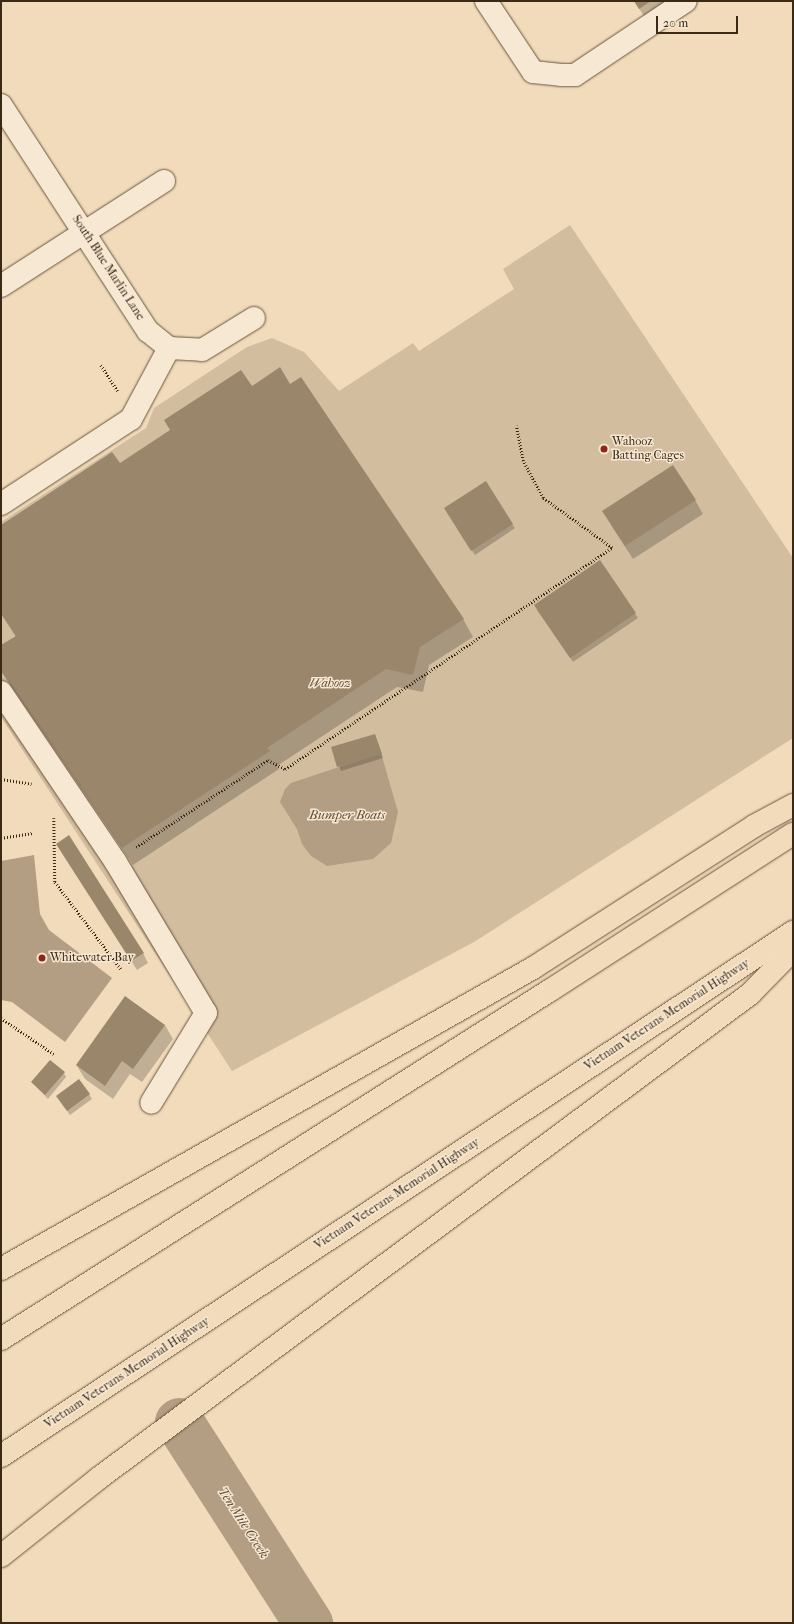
<!DOCTYPE html>
<style>
body{margin:0}
#map{position:relative;width:794px;height:1624px;overflow:hidden;background:#f2dbbb;font-family:"IM FELL French Canon",serif}
div>[style]{position:absolute}
.green>*{inset:0;background:#d3bd9f}
.water>*{inset:0;background:#b39e83}
.shadow>*{inset:0;background:#0003}
.river>*{height:49px;margin:-24.5px;padding:0 24.5px;transform-origin:24.5px;border-radius:24.5px;background:#b39e83}
.building>*{inset:0;background:#9a866b}
.path>*{height:2.5px;margin-top:-1.25px;transform-origin:0;background:repeating-linear-gradient(90deg,#3a2915 0 1px,transparent 0 3px)}
.roads{filter:drop-shadow(0 0 1px #68563e) drop-shadow(0 0 1px #68563e)}
.minor>*{height:22px;margin:-11px;padding:0 11px;transform-origin:11px;border-radius:11px;background:#f7e8d3}
.highway>*{height:22px;margin:-11px;padding:0 11px;transform-origin:11px;border-radius:11px;background:#f2dbbb}
.dots>*{width:11px;height:11px;translate:-50% -50%;box-sizing:border-box;border:2px solid #f7e8d3;border-radius:50%}
span{translate:-50% -50%;white-space:nowrap;text-align:center;line-height:1.15;-webkit-text-stroke:3px #f7e8d3;paint-order:stroke}
.street-label{font-size:12px;color:#3a2915}
.poi-label{font-size:12px;color:#3a2915}
.left{translate:0 -50%;text-align:left}
.park-label{font-size:12px;color:#604e38;font-style:italic}
.water-label{font-size:13px;color:#5e4c36;font-style:italic}
.frame{position:absolute;inset:0;border:2px solid #3a2915;pointer-events:none}
.scale{position:absolute;left:656px;top:16px;width:82px;height:18px;box-sizing:border-box;border:2px solid #3a2915;border-top:0;padding-left:5px;font-size:12px;line-height:14px;white-space:nowrap;color:#3a2915;-webkit-text-stroke:3px #f7e8d3;paint-order:stroke}
</style>
<div id="map">
<div class="green">
<div style="clip-path:polygon(570px 225px,793px 558px,793px 738px,474px 942px,232px 1071px,1px 717px,1px 522px,146px 428px,154px 408px,247px 347px,272px 338px,304px 352px,339px 391px,413px 343px,419px 351px,514px 289px,503px 269px)"></div>
</div>
<div class="water">
<div style="clip-path:polygon(381px 753px,398px 812px,391px 843px,373px 859px,327px 866px,311px 856px,302px 844px,297px 829px,280px 802px,285px 789px,291px 783px)"></div>
<div style="clip-path:polygon(34px 855px,40px 914px,49px 930px,112px 978px,65px 1042px,12px 1002px,1px 1000px,1px 861px)"></div>
</div>
<div class="shadow">
<div style="clip-path:polygon(634px 1px,687px 1px,650px 25px)"></div>
<div style="clip-path:polygon(290px 385px,463px 619px,473px 637px,429px 665px,423px 692px,397px 687px,277px 766px,279px 769px,133px 865px,1px 671px,1px 646px,16px 637px,1px 614px,1px 527px,120px 465px,252px 387px)"></div>
<div style="clip-path:polygon(695px 500px,703px 514px,633px 559px,611px 525px)"></div>
<div style="clip-path:polygon(448px 513px,512px 524px,515px 528px,475px 555px)"></div>
<div style="clip-path:polygon(600px 561px,638px 618px,573px 662px,537px 610px)"></div>
<div style="clip-path:polygon(375px 735px,383px 758px,341px 771px,332px 748px)"></div>
<div style="clip-path:polygon(63px 853px,143px 953px,148px 963px,137px 970px)"></div>
<div style="clip-path:polygon(165px 1025px,173px 1039px,142px 1082px,130px 1074px,113px 1099px,85px 1079px,77px 1066px)"></div>
<div style="clip-path:polygon(64px 1073px,66px 1077px,48px 1099px,32px 1082px)"></div>
<div style="clip-path:polygon(89px 1094px,92px 1099px,70px 1115px,60px 1101px)"></div>
</div>
<div class="river">
<div style="left:179px;top:1422px;width:239px;rotate:57.3deg"></div>
</div>
<div class="building">
<div style="clip-path:polygon(634px 1px,651px 1px,639px 9px)"></div>
<div style="clip-path:polygon(280px 367px,290px 384px,301px 377px,464px 619px,420px 647px,413px 675px,386px 669px,267px 748px,270px 751px,122px 848px,1px 671px,1px 645px,16px 636px,1px 613px,1px 525px,112px 452px,120px 463px,170px 430px,164px 420px,241px 370px,252px 386px)"></div>
<div style="clip-path:polygon(673px 465px,696px 500px,625px 546px,602px 511px)"></div>
<div style="clip-path:polygon(486px 481px,513px 524px,471px 551px,444px 508px)"></div>
<div style="clip-path:polygon(600px 560px,636px 613px,570px 658px,534px 605px)"></div>
<div style="clip-path:polygon(375px 734px,382px 754px,337px 767px,331px 747px)"></div>
<div style="clip-path:polygon(69px 835px,144px 953px,131px 961px,56px 844px)"></div>
<div style="clip-path:polygon(125px 996px,165px 1025px,133px 1069px,122px 1061px,105px 1086px,76px 1065px)"></div>
<div style="clip-path:polygon(50px 1060px,65px 1072px,45px 1095px,31px 1082px)"></div>
<div style="clip-path:polygon(79px 1079px,90px 1094px,67px 1111px,56px 1096px)"></div>
</div>
<div class="path">
<div style="left:101px;top:365px;width:31px;rotate:57deg"></div>
<div style="left:1px;top:779px;width:31px;rotate:9deg"></div>
<div style="left:54px;top:818px;width:64px;rotate:89.1deg"></div>
<div style="left:55px;top:882px;width:109px;rotate:52.8deg"></div>
<div style="left:1px;top:838px;width:32px;rotate:-9deg"></div>
<div style="left:136px;top:847px;width:158px;rotate:-33.4deg"></div>
<div style="left:268px;top:760px;width:19px;rotate:28deg"></div>
<div style="left:285px;top:769px;width:395px;rotate:-34.1deg"></div>
<div style="left:612px;top:548px;width:85px;rotate:-144.1deg"></div>
<div style="left:543px;top:498px;width:42px;rotate:-118.4deg"></div>
<div style="left:523px;top:461px;width:36px;rotate:-101deg"></div>
<div style="left:1px;top:1018px;width:64px;rotate:34.2deg"></div>
</div>
<div class="roads">
<div class="minor">
<div style="left:486px;top:1px;width:85px;rotate:56.5deg"></div>
<div style="left:533px;top:72px;width:28px;rotate:6deg"></div>
<div style="left:561px;top:75px;width:14px"></div>
<div style="left:575px;top:75px;width:133px;rotate:-33.7deg"></div>
<div style="left:1px;top:105px;width:270px;rotate:57deg"></div>
<div style="left:148px;top:331px;width:27px;rotate:39deg"></div>
<div style="left:169px;top:348px;width:33px;rotate:3deg"></div>
<div style="left:202px;top:350px;width:61px;rotate:-31.6deg"></div>
<div style="left:1px;top:286px;width:194px;rotate:-32.8deg"></div>
<div style="left:1px;top:504px;width:155px;rotate:-33.2deg"></div>
<div style="left:131px;top:419px;width:81px;rotate:-61.8deg"></div>
<div style="left:1px;top:692px;width:204px;rotate:56deg"></div>
<div style="left:115px;top:861px;width:177px;rotate:59.1deg"></div>
<div style="left:206px;top:1013px;width:105px;rotate:121.4deg"></div>
</div>
<div class="highway">
<div style="left:1px;top:1269px;width:611px;rotate:-29.5deg"></div>
<div style="left:533px;top:968px;width:263px;rotate:-32.7deg"></div>
<div style="left:754px;top:826px;width:44px;rotate:-28.3deg"></div>
<div style="left:1px;top:1339px;width:649px;rotate:-32.42deg"></div>
<div style="left:549px;top:991px;width:290px;rotate:-32.8deg"></div>
<div style="left:1px;top:1456px;width:950px;rotate:-33.49deg"></div>
<div style="left:1px;top:1556px;width:125px;rotate:-38.5deg"></div>
<div style="left:99px;top:1478px;width:811px;rotate:-36.63deg"></div>
<div style="left:750px;top:994px;width:62px;rotate:-45.7deg"></div>
</div>
</div>
<div class="dots">
<div style="left:604px;top:449px;background:#8f2418"></div>
<div style="left:42px;top:958px;background:#8f2418"></div>
</div>
<div class="street-label">
<span style="left:108px;top:268px;rotate:57deg">South Blue Marlin Lane</span>
<span style="left:667px;top:1015px;rotate:-33deg">Vietnam Veterans Memorial Highway</span>
<span style="left:397px;top:1194px;rotate:-33deg">Vietnam Veterans Memorial Highway</span>
<span style="left:127px;top:1373px;rotate:-33deg">Vietnam Veterans Memorial Highway</span>
</div>
<div class="poi-label">
<span class="left" style="left:612px;top:449px">Wahooz<br>Batting Cages</span>
<span class="left" style="left:50px;top:958px">Whitewater Bay</span>
</div>
<div class="park-label">
<span style="left:330px;top:684px">Wahooz</span>
</div>
<div class="water-label">
<span style="left:347px;top:815px">Bumper Boats</span>
<span style="left:243px;top:1523px;rotate:57deg">Ten Mile Creek</span>
</div>
<div class="frame"></div>
<div class="scale">20 m</div>
</div>
